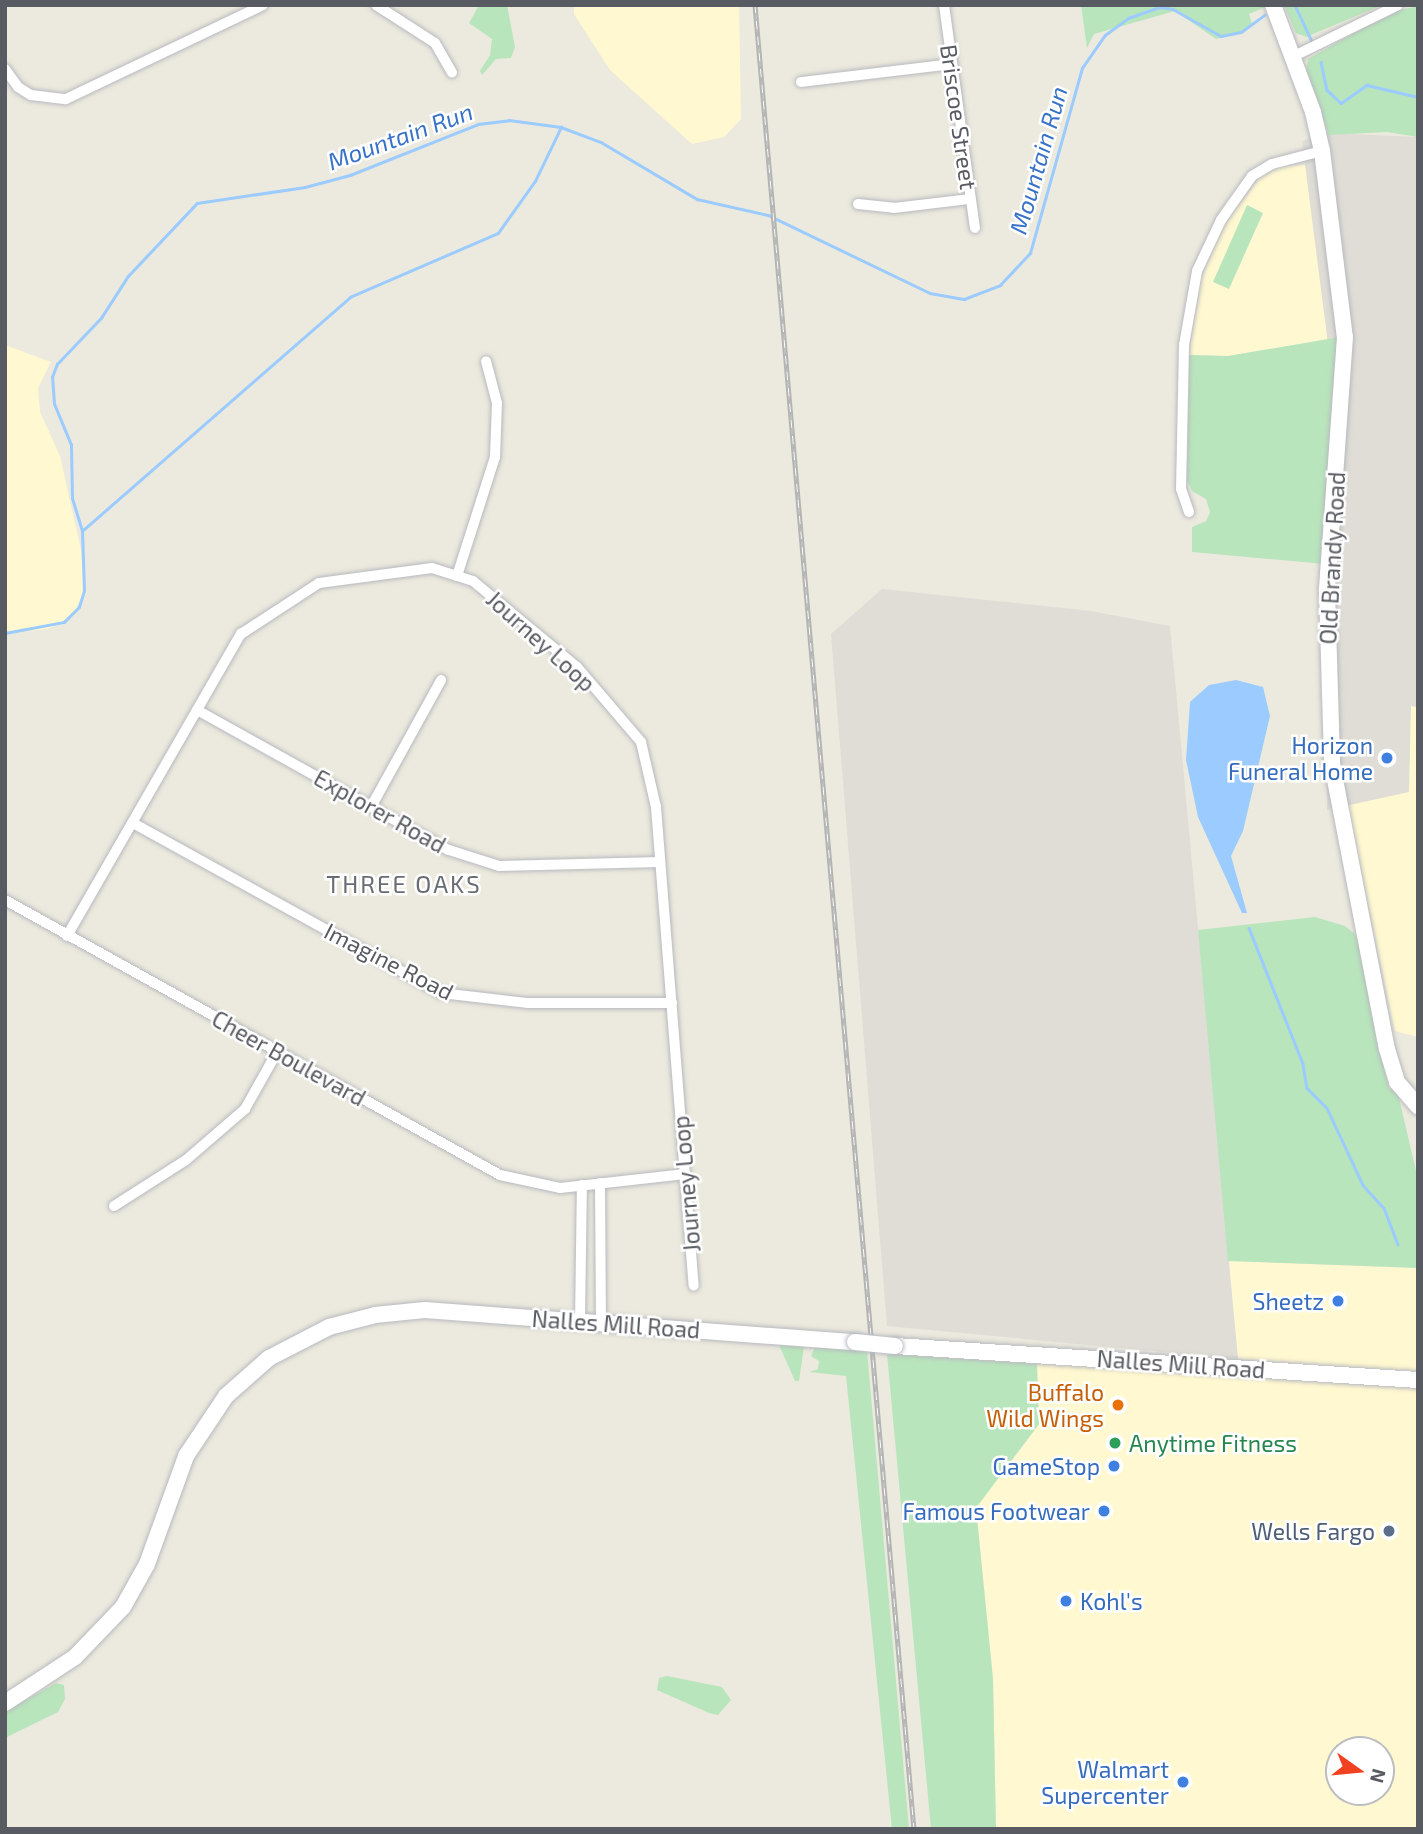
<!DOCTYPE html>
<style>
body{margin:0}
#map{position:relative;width:1423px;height:1834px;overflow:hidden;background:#eceade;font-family:"Exo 2",sans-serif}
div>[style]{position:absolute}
.commercial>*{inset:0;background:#fff8d0}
.industrial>*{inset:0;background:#dfddd6}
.green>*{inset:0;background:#b9e5bc}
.water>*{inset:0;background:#9bcbff}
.stream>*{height:2.5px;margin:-1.25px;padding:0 1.25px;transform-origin:1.25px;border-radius:1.25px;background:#9bcbff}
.roads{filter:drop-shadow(0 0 2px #b7b9bf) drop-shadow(0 0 2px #b7b9bf)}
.street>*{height:10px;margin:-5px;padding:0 5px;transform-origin:5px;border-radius:5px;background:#fff}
.secondary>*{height:16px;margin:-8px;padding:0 8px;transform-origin:8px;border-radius:8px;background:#fff}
.rail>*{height:5px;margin-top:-2.5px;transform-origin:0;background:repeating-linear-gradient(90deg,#fff 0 8px,#b3b4b4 0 16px);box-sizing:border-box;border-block:2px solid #b3b4b4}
.bridges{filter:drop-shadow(0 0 2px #b9bcc4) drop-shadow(0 0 2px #b9bcc4)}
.secondary-bridge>*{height:16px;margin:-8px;padding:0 8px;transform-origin:8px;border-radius:8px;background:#fff}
.dots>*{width:19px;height:19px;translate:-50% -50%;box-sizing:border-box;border:4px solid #fff;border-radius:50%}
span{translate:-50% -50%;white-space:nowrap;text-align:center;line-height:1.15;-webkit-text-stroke:5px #fff;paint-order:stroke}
.street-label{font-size:23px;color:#585b61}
.shop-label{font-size:23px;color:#366cbe}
.right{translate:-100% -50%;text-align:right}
.left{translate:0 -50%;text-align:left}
.food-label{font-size:23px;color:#c56008}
.leisure-label{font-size:23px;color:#27864d}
.service-label{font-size:23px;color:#4e5e75}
.water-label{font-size:24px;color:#3973c7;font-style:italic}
.neighbourhood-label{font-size:24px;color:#696d73;letter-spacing:2px}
.frame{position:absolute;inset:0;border:7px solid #585b61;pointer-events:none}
.north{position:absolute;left:1325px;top:1736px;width:70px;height:70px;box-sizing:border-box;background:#fff;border:2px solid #bcbdc0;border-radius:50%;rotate:105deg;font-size:19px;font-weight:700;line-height:28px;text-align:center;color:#585b61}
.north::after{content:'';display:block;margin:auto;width:24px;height:32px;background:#f04120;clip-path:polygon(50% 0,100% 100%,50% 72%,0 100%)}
</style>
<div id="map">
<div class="commercial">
<div style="clip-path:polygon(574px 5px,739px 5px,741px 119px,724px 137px,692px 144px,610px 70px,574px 14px)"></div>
<div style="clip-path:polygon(1306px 165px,1340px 337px,1228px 356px,1189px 355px,1201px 279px,1224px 225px,1261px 177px,1283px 166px)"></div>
<div style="clip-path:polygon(5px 345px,51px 362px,38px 388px,40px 412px,60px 456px,81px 550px,84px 591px,73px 616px,48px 629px,5px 633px)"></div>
<div style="clip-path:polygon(1411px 706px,1418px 707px,1418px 1037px,1395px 1031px,1347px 805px)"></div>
<div style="clip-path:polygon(1228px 1261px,1418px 1268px,1418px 1374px,1238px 1359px)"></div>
<div style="clip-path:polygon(evenodd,1037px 1364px,1418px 1380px,1418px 1829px,996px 1829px,993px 1679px,976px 1507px,1039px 1424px,1037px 1364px,1339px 1750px,1381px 1750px,1381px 1792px,1339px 1792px,1339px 1750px)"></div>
</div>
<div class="industrial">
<div style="clip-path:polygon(1327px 133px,1418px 137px,1418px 707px,1411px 706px,1409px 792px,1327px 810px,1329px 352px,1302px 141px)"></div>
<div style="clip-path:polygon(882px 589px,1091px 611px,1170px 626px,1238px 1359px,887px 1326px,831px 634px)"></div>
</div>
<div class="green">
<div style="clip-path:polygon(479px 5px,507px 5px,515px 47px,511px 58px,496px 59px,482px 75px,480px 71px,490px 55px,492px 39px,469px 23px)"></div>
<div style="clip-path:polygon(1081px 5px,1268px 5px,1268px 6px,1249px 14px,1252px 24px,1241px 33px,1216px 39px,1175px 11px,1094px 34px,1087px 48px)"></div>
<div style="clip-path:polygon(1284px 5px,1382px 5px,1306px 37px,1296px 33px)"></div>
<div style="clip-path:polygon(1418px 6px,1418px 137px,1387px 132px,1329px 135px,1306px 75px,1308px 59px,1391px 12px)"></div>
<div style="clip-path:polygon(1247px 205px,1263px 213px,1229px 289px,1213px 282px)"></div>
<div style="clip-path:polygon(1340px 337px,1325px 564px,1192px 552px,1192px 527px,1206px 521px,1210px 512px,1206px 499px,1192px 491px,1187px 481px,1189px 355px,1228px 356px)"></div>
<div style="clip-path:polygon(1315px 917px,1345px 926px,1355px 934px,1360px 946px,1383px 1064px,1389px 1088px,1398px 1094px,1418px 1179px,1418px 1268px,1228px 1261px,1198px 930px)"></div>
<div style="clip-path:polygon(779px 1345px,804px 1347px,799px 1381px,795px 1381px)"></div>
<div style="clip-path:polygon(815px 1347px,867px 1350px,909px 1829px,892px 1829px,846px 1376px,809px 1372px,818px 1369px,819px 1361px,811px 1356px)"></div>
<div style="clip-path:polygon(887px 1354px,1037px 1364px,1039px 1424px,976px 1508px,993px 1679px,996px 1829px,931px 1829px)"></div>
<div style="clip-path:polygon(667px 1676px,722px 1687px,731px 1700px,718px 1715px,709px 1713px,657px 1690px,659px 1678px)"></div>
<div style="clip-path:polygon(56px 1683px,64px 1685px,65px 1699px,58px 1712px,5px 1738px,5px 1712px)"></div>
</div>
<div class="water">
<div style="clip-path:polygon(1236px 680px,1263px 687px,1270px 716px,1243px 831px,1231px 856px,1247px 913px,1242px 913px,1198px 817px,1186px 760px,1190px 702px,1209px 685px)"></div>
</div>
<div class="stream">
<div style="left:1295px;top:5px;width:40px;rotate:65deg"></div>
<div style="left:1321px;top:62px;width:29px;rotate:78deg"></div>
<div style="left:1327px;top:90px;width:19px;rotate:43deg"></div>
<div style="left:1341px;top:103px;width:32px;rotate:-35deg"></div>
<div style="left:1367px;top:85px;width:52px;rotate:13.2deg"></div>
<div style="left:82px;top:531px;width:356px;rotate:-41.1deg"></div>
<div style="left:350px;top:297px;width:161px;rotate:-23.4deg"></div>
<div style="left:498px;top:233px;width:64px;rotate:-54.6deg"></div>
<div style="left:535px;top:181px;width:60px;rotate:-64.3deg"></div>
<div style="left:5px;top:633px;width:60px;rotate:-10.6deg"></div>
<div style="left:64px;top:622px;width:21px;rotate:-45deg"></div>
<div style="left:79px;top:607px;width:17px;rotate:-73deg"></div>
<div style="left:84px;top:591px;width:60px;rotate:-91.9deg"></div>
<div style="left:82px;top:531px;width:34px;rotate:-107deg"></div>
<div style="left:72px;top:498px;width:53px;rotate:-91.1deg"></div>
<div style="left:71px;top:445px;width:44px;rotate:-112.5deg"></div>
<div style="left:54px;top:404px;width:27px;rotate:-94deg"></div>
<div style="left:52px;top:377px;width:14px;rotate:-69deg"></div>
<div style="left:57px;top:364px;width:64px;rotate:-46.3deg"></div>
<div style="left:101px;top:318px;width:50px;rotate:-57.3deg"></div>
<div style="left:128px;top:276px;width:100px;rotate:-46.6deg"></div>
<div style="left:197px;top:203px;width:109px;rotate:-8.4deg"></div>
<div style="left:305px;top:187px;width:47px;rotate:-14.9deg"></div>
<div style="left:350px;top:175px;width:138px;rotate:-21.7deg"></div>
<div style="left:478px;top:124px;width:31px;rotate:-7deg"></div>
<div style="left:509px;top:120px;width:52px;rotate:7.7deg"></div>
<div style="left:561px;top:127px;width:43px;rotate:20.6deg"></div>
<div style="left:601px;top:142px;width:112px;rotate:30.7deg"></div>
<div style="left:697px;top:199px;width:73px;rotate:12.7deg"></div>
<div style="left:768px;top:215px;width:180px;rotate:25.7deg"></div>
<div style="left:930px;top:293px;width:35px;rotate:10deg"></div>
<div style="left:964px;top:299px;width:39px;rotate:-21deg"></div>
<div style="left:1000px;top:285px;width:44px;rotate:-46.8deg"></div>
<div style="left:1030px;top:253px;width:192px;rotate:-74.3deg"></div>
<div style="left:1082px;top:68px;width:40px;rotate:-55.1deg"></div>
<div style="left:1105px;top:35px;width:29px;rotate:-36deg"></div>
<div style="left:1128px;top:18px;width:34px;rotate:-19deg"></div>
<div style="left:1160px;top:7px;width:13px;rotate:9deg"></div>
<div style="left:1173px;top:9px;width:55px;rotate:29.4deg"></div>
<div style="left:1221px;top:36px;width:20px;rotate:-11deg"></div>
<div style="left:1241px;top:32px;width:29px;rotate:-36deg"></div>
<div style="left:1249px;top:928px;width:146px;rotate:68.3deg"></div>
<div style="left:1303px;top:1064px;width:24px;rotate:81deg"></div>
<div style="left:1307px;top:1088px;width:28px;rotate:45deg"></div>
<div style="left:1327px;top:1108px;width:85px;rotate:64.9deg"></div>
<div style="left:1363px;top:1185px;width:31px;rotate:48deg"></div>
<div style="left:1384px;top:1208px;width:39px;rotate:69deg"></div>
</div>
<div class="roads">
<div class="street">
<div style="left:376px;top:5px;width:70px;rotate:32.8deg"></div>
<div style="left:435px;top:43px;width:34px;rotate:60deg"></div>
<div style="left:944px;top:5px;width:225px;rotate:82.1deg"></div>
<div style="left:1292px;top:57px;width:118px;rotate:-26.1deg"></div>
<div style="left:5px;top:69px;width:22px;rotate:54deg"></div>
<div style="left:18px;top:87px;width:15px;rotate:32deg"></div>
<div style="left:31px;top:95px;width:35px;rotate:7deg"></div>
<div style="left:66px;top:99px;width:218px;rotate:-25.5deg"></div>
<div style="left:801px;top:82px;width:152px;rotate:-6.8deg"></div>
<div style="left:858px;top:204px;width:36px;rotate:6deg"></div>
<div style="left:894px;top:208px;width:77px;rotate:-6.8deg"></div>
<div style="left:1189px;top:512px;width:24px;rotate:-109deg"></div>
<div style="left:1181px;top:489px;width:144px;rotate:-88.8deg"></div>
<div style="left:1184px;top:345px;width:75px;rotate:-80deg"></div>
<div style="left:1197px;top:271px;width:56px;rotate:-64.8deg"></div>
<div style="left:1221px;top:220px;width:54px;rotate:-54.8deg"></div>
<div style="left:1252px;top:176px;width:23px;rotate:-31deg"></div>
<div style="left:1272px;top:164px;width:52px;rotate:-14.6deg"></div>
<div style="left:457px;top:576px;width:125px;rotate:-72.3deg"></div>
<div style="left:495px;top:457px;width:54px;rotate:-87.9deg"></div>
<div style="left:497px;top:403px;width:43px;rotate:-104.7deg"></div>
<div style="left:197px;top:710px;width:288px;rotate:29.1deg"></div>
<div style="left:449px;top:850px;width:52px;rotate:17.7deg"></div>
<div style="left:499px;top:866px;width:161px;rotate:-1.4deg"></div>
<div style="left:371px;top:807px;width:145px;rotate:-61.1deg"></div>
<div style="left:133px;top:823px;width:352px;rotate:28.9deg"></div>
<div style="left:441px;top:993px;width:88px;rotate:6.6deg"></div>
<div style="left:528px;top:1003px;width:144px"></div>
<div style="left:5px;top:900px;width:566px;rotate:29.05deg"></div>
<div style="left:500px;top:1175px;width:61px;rotate:12.2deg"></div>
<div style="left:560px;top:1188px;width:126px;rotate:-6.4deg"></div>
<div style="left:67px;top:936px;width:349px;rotate:-60.1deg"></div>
<div style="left:241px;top:634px;width:93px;rotate:-33.2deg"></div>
<div style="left:319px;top:583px;width:114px;rotate:-7.6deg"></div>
<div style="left:432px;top:568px;width:43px;rotate:17.6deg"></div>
<div style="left:473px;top:581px;width:135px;rotate:39.6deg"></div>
<div style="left:577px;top:667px;width:99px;rotate:49.5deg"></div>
<div style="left:641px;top:742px;width:67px;rotate:77deg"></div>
<div style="left:656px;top:807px;width:480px;rotate:85.5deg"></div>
<div style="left:600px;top:1183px;width:140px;rotate:89.6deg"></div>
<div style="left:114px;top:1206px;width:85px;rotate:-32.6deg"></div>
<div style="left:186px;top:1160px;width:78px;rotate:-40.8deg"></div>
<div style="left:245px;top:1109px;width:65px;rotate:-60.7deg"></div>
<div style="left:580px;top:1322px;width:137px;rotate:-89.2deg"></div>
</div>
<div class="secondary">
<div style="left:1273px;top:5px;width:114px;rotate:69.5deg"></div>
<div style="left:1313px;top:112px;width:40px;rotate:77deg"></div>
<div style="left:1322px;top:151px;width:187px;rotate:83deg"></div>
<div style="left:1345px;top:337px;width:255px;rotate:94.1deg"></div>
<div style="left:1327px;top:591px;width:173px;rotate:88.3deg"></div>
<div style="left:1332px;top:764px;width:290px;rotate:79.1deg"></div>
<div style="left:1387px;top:1049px;width:34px;rotate:73deg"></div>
<div style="left:1397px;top:1082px;width:32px;rotate:49deg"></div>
<div style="left:895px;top:1346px;width:524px;rotate:3.72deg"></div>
<div style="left:5px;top:1703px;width:84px;rotate:-33.3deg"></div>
<div style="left:75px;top:1657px;width:69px;rotate:-46.2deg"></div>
<div style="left:123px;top:1607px;width:49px;rotate:-60.8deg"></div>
<div style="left:147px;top:1564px;width:115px;rotate:-70.1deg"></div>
<div style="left:186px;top:1456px;width:72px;rotate:-56.3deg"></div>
<div style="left:226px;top:1396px;width:57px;rotate:-41.5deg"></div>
<div style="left:269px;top:1358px;width:68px;rotate:-27.3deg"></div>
<div style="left:329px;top:1327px;width:48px;rotate:-14.6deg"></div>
<div style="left:375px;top:1315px;width:50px;rotate:-5.7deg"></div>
<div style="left:425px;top:1310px;width:431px;rotate:4.3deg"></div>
</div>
</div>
<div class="rail">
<div style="left:755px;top:5px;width:1831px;rotate:85.02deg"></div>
</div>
<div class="bridges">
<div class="secondary-bridge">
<div style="left:855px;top:1342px;width:40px;rotate:5.7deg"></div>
</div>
</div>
<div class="dots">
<div style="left:1387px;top:758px;background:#3f7fe0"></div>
<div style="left:1338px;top:1301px;background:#3f7fe0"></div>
<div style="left:1118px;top:1405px;background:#e8710a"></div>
<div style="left:1115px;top:1443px;background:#2e9e5b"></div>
<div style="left:1114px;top:1466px;background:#3f7fe0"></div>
<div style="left:1104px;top:1511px;background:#3f7fe0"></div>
<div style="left:1389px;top:1531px;background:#5c6f8a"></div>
<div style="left:1066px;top:1601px;background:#3f7fe0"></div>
<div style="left:1183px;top:1782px;background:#3f7fe0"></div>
</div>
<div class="street-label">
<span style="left:959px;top:117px;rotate:82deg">Briscoe Street</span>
<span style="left:1332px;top:558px;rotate:-87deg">Old Brandy Road</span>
<span style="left:541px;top:641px;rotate:42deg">Journey Loop</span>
<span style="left:380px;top:811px;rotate:29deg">Explorer Road</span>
<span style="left:389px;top:961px;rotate:27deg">Imagine Road</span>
<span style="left:289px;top:1058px;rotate:29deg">Cheer Boulevard</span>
<span style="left:686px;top:1184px;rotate:-95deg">Journey Loop</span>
<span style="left:616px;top:1324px;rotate:4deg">Nalles Mill Road</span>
<span style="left:1181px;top:1364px;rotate:4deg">Nalles Mill Road</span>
</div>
<div class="shop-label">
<span class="right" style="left:1373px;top:758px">Horizon<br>Funeral Home</span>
<span class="right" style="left:1324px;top:1301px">Sheetz</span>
<span class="right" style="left:1100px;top:1466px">GameStop</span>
<span class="right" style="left:1090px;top:1511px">Famous Footwear</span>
<span class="left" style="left:1080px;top:1601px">Kohl's</span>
<span class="right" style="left:1169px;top:1782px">Walmart<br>Supercenter</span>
</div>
<div class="food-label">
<span class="right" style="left:1104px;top:1405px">Buffalo<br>Wild Wings</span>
</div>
<div class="leisure-label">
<span class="left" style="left:1129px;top:1443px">Anytime Fitness</span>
</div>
<div class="service-label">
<span class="right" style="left:1375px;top:1531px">Wells Fargo</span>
</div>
<div class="water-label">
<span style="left:400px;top:136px;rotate:-20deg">Mountain Run</span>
<span style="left:1038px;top:160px;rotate:-74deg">Mountain Run</span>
</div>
<div class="neighbourhood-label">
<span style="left:404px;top:884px">THREE OAKS</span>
</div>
<div class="frame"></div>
<div class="north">N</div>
</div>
